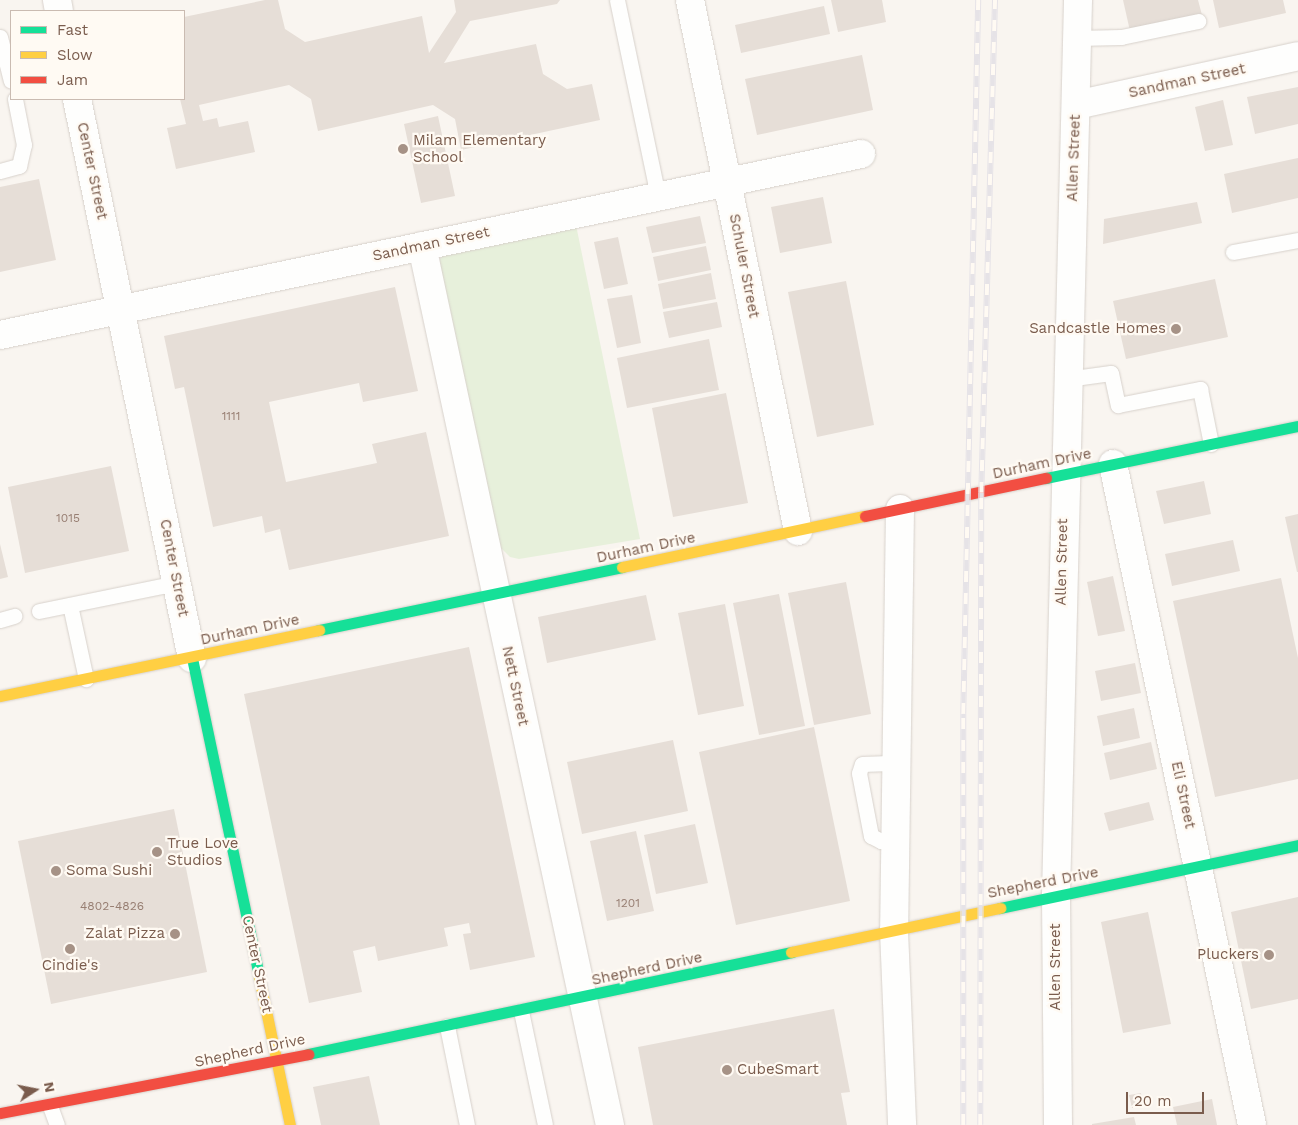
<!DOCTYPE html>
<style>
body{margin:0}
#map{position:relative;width:1298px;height:1125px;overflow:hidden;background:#f9f5f0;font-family:"Work Sans",sans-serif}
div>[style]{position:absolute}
.green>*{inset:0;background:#e7f0db}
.building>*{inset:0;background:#e6ded7}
.roads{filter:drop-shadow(0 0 1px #d7d1cb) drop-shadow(0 0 1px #d7d1cb)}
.lane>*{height:15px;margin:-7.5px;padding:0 7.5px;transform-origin:7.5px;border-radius:7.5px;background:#fefefd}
.street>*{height:28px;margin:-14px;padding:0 14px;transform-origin:14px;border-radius:14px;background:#fefefd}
.fast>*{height:11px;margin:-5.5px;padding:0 5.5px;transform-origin:5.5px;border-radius:5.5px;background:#16e098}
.slow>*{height:11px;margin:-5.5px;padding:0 5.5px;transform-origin:5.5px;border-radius:5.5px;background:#ffcf43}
.jam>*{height:11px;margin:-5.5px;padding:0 5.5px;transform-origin:5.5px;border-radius:5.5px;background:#f24e42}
.rail>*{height:5.5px;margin-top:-2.75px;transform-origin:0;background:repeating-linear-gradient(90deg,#fffaf3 0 11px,#e6e3e7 0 22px);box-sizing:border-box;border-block:1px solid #e6e3e7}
.dots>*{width:14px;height:14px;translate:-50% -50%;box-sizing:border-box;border:2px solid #fffaf3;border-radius:50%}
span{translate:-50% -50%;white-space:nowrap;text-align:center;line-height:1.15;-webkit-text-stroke:4.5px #fffaf3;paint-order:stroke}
.number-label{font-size:12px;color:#977e72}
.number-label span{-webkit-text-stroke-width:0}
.street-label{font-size:15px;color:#7a5c4d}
.poi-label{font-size:15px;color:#7a5c4d}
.left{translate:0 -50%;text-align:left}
.right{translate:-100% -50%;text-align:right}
.legend{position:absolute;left:10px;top:10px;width:175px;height:90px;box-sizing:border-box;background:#fffaf3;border:1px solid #cabbb1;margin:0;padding:6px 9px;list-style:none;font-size:15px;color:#7a5c4d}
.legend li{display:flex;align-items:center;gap:10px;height:25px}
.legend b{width:25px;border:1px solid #cabbb1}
.north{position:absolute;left:10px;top:1065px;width:50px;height:50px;-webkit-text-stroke:4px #fffaf3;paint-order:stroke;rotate:79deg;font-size:14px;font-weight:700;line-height:20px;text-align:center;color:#7a5c4d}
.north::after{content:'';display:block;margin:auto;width:18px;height:22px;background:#7a5c4d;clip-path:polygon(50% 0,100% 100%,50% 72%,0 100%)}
.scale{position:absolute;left:1126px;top:1092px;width:78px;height:22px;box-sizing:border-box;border:2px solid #7a5c4d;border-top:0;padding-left:6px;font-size:15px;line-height:18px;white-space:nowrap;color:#7a5c4d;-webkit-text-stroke:4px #fffaf3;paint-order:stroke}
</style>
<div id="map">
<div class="green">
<div style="clip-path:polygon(575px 220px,640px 539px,519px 559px,510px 557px,497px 544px,439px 272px,440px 259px,444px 251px)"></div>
</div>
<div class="building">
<div style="clip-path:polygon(265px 0,278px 0,285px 29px,305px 42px,422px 16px,429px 53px,456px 12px,454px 0,560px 0,557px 4px,470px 21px,444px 63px,536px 44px,543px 74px,567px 89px,592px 84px,600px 120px,461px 150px,455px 119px,433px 105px,318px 131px,311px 99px,289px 85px,199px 105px,203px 121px,217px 118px,219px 127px,248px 121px,255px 152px,176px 169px,167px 128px,186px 124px,180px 99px,184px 99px,184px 17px)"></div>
<div style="clip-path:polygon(831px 0,882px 0,886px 22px,838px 32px)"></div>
<div style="clip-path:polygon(1123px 0,1198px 0,1202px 15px,1130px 31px)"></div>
<div style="clip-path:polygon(1213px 0,1283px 0,1286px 13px,1219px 28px)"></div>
<div style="clip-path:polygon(824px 6px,830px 34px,741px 53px,735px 25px)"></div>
<div style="clip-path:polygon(862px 55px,873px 110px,757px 135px,745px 79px)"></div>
<div style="clip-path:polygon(1298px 87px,1298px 124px,1255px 134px,1247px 97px)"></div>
<div style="clip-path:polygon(1223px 100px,1233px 145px,1205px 151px,1195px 107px)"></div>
<div style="clip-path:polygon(438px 116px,455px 196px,421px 203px,404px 124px)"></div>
<div style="clip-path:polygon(1298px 158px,1298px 198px,1232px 213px,1224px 174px)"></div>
<div style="clip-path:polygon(39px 179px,56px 260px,0 272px,0 187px)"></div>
<div style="clip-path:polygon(823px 197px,832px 243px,780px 253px,771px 207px)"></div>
<div style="clip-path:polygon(1197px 202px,1202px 223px,1103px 244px,1104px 219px)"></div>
<div style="clip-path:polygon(700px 216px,706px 243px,652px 253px,646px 227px)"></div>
<div style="clip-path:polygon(618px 237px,628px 284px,604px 289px,594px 242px)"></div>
<div style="clip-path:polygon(706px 246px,711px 270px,658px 281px,653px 257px)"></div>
<div style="clip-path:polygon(711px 273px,716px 299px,663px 309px,658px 284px)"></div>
<div style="clip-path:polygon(1215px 279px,1228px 337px,1126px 359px,1113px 301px)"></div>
<div style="clip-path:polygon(846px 281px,874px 425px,817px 437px,788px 292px)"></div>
<div style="clip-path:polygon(395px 287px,418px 391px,363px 402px,359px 383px,269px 402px,286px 482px,377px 463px,372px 444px,426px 432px,449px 536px,289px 570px,280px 529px,265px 533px,262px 516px,213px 527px,184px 387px,175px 389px,164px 336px)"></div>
<div style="clip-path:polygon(632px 295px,641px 343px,617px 348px,607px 299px)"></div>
<div style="clip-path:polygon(717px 302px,722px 327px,669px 338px,663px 312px)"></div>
<div style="clip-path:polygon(709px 339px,719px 390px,627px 408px,617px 358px)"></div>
<div style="clip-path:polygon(726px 393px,748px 503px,673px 517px,652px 408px)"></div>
<div style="clip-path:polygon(111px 466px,129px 551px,25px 573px,8px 487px)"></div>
<div style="clip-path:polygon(1204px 481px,1211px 514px,1164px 524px,1156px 491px)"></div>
<div style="clip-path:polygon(1298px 514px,1298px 572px,1297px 572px,1285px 517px)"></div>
<div style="clip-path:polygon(1233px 540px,1240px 571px,1172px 586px,1165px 554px)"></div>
<div style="clip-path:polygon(0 544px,8px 577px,0 579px)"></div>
<div style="clip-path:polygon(1113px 576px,1125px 631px,1098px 636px,1087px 582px)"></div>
<div style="clip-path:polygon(1281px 578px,1298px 658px,1298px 779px,1215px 797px,1173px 601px)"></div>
<div style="clip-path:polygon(846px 582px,871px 714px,814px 725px,788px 593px)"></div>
<div style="clip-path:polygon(779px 594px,805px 726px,759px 735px,733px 603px)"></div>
<div style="clip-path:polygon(646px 595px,656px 640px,547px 663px,538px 617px)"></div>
<div style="clip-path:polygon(725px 604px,744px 706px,698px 715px,678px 613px)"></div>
<div style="clip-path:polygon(469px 647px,535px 957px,470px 970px,463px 934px,471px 933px,469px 923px,444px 928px,448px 946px,378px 961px,375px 946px,353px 951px,362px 992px,309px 1003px,244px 694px)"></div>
<div style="clip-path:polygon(1135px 663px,1141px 693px,1101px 701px,1095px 671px)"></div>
<div style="clip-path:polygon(1134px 708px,1140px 738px,1103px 746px,1097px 716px)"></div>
<div style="clip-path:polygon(814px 727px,850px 901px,736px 925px,699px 752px)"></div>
<div style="clip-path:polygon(673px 740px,688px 811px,582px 834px,567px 762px)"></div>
<div style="clip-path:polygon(1151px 742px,1157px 769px,1110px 780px,1104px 753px)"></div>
<div style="clip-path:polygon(1149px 802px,1154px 820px,1109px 831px,1104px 813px)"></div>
<div style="clip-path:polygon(174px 809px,207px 972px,51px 1004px,18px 841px)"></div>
<div style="clip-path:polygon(695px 824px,708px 883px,656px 894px,644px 835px)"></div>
<div style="clip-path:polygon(636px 831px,654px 911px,607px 921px,590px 841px)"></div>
<div style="clip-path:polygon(1298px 897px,1298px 999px,1251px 1009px,1231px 912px)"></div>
<div style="clip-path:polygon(1148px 912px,1171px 1024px,1123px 1033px,1101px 922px)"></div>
<div style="clip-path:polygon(834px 1009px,850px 1092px,841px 1093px,847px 1125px,653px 1125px,638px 1047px)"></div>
<div style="clip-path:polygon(369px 1076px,380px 1125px,321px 1125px,313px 1087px)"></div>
<div style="clip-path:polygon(1141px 1093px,1143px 1106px,1132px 1108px,1129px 1095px)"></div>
<div style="clip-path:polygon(1212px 1099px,1217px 1125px,1177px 1125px,1173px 1107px)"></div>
<div style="clip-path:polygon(1134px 1117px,1136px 1125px,1092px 1125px,1092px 1124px)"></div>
</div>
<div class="roads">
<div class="lane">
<div style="left:617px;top:0;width:201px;rotate:78.2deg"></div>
<div style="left:0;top:37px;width:45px;rotate:76deg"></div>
<div style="left:1077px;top:38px;width:44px;rotate:-1.3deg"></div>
<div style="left:1121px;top:37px;width:79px;rotate:-11.7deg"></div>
<div style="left:0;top:171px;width:20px;rotate:-15deg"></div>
<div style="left:19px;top:166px;width:22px;rotate:-77deg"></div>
<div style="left:24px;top:145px;width:47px;rotate:-101.1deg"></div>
<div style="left:1233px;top:252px;width:66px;rotate:-10.5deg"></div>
<div style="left:1067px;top:379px;width:44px;rotate:-7.8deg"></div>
<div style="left:1111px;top:373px;width:33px;rotate:78deg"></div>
<div style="left:1118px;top:405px;width:84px;rotate:-11deg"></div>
<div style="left:1200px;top:389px;width:56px;rotate:78.7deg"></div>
<div style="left:70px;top:605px;width:76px;rotate:77.8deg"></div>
<div style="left:39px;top:611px;width:141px;rotate:-11.5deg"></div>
<div style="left:0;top:620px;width:15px;rotate:-16deg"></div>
<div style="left:896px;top:840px;width:15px;rotate:176deg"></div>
<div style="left:881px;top:841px;width:11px;rotate:-153deg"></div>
<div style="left:871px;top:836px;width:64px;rotate:-100.8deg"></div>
<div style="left:859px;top:773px;width:9px;rotate:-72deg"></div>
<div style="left:862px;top:764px;width:35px;rotate:-2deg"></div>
<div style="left:521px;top:1011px;width:116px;rotate:78.1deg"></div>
<div style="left:447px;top:1026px;width:101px;rotate:78.6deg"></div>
<div style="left:50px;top:1106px;width:20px;rotate:70deg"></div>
</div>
<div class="street">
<div style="left:57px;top:0;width:11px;rotate:80deg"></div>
<div style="left:690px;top:0;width:542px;rotate:78.5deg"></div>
<div style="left:77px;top:99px;width:571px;rotate:78.38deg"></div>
<div style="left:1076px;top:105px;width:227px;rotate:-12.4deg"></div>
<div style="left:422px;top:246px;width:899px;rotate:77.93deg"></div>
<div style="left:0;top:335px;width:880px;rotate:-11.87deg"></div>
<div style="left:1113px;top:464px;width:675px;rotate:78.12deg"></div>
<div style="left:900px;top:509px;width:422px;rotate:90.8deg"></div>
<div style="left:894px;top:931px;width:194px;rotate:87.6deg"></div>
<div style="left:1058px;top:1125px;width:230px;rotate:-90.5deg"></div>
<div style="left:1056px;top:895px;width:895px;rotate:-88.59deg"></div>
</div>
<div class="fast">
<div style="left:1046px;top:478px;width:257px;rotate:-11.7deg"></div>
<div style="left:319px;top:630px;width:309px;rotate:-11.7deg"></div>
<div style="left:192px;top:658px;width:326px;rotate:78.1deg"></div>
<div style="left:1000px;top:908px;width:305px;rotate:-11.9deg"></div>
<div style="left:308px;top:1054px;width:494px;rotate:-11.9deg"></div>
</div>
<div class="slow">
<div style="left:622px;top:567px;width:248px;rotate:-11.9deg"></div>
<div style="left:0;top:696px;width:326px;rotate:-11.7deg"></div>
<div style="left:791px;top:952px;width:214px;rotate:-11.9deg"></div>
<div style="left:259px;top:977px;width:151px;rotate:78.2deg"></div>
</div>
<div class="jam">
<div style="left:865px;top:516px;width:185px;rotate:-11.9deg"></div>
<div style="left:0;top:1113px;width:314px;rotate:-10.8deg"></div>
</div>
</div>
<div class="rail">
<div style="left:963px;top:1125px;width:411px;rotate:-90deg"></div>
<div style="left:963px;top:714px;width:714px;rotate:-88.8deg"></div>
<div style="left:980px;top:1125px;width:632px;rotate:-89.91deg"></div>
<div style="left:981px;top:493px;width:493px;rotate:-88.4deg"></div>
</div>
<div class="dots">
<div style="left:403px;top:149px;background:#a69286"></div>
<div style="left:1176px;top:329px;background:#a69286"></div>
<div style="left:157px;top:852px;background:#a69286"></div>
<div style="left:56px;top:871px;background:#a69286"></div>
<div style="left:175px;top:934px;background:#a69286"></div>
<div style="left:70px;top:949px;background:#a69286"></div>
<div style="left:1269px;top:955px;background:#a69286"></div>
<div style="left:727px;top:1070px;background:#a69286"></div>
</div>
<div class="number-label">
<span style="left:231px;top:417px">1111</span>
<span style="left:68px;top:519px">1015</span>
<span style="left:628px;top:904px">1201</span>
<span style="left:112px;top:907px">4802-4826</span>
</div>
<div class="street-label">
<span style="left:1187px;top:81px;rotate:-12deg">Sandman Street</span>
<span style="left:1074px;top:158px;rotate:-88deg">Allen Street</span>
<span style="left:92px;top:171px;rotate:78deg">Center Street</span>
<span style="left:431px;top:244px;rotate:-12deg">Sandman Street</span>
<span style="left:744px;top:266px;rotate:79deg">Schuler Street</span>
<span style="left:1042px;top:464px;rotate:-12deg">Durham Drive</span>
<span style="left:646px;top:548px;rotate:-12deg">Durham Drive</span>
<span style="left:1062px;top:562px;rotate:-89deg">Allen Street</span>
<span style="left:174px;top:568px;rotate:79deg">Center Street</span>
<span style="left:250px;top:630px;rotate:-12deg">Durham Drive</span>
<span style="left:515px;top:686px;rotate:78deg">Nett Street</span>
<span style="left:1183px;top:795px;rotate:78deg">Eli Street</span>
<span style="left:1043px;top:883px;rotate:-11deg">Shepherd Drive</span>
<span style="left:257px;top:964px;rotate:78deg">Center Street</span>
<span style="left:1056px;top:967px;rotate:-90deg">Allen Street</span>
<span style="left:647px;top:969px;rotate:-12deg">Shepherd Drive</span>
<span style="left:250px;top:1051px;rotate:-12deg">Shepherd Drive</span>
</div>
<div class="poi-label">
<span class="left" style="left:413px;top:149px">Milam Elementary<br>School</span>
<span class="right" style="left:1166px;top:329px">Sandcastle Homes</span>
<span class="left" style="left:167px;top:852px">True Love<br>Studios</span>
<span class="left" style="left:66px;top:871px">Soma Sushi</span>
<span class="right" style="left:165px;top:934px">Zalat Pizza</span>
<span class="right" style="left:1259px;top:955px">Pluckers</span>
<span style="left:70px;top:966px">Cindie's</span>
<span class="left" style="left:737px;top:1070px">CubeSmart</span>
</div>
<ul class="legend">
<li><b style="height:6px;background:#16e098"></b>Fast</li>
<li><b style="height:6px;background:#ffcf43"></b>Slow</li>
<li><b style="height:6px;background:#f24e42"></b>Jam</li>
</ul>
<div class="north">N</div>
<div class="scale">20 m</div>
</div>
